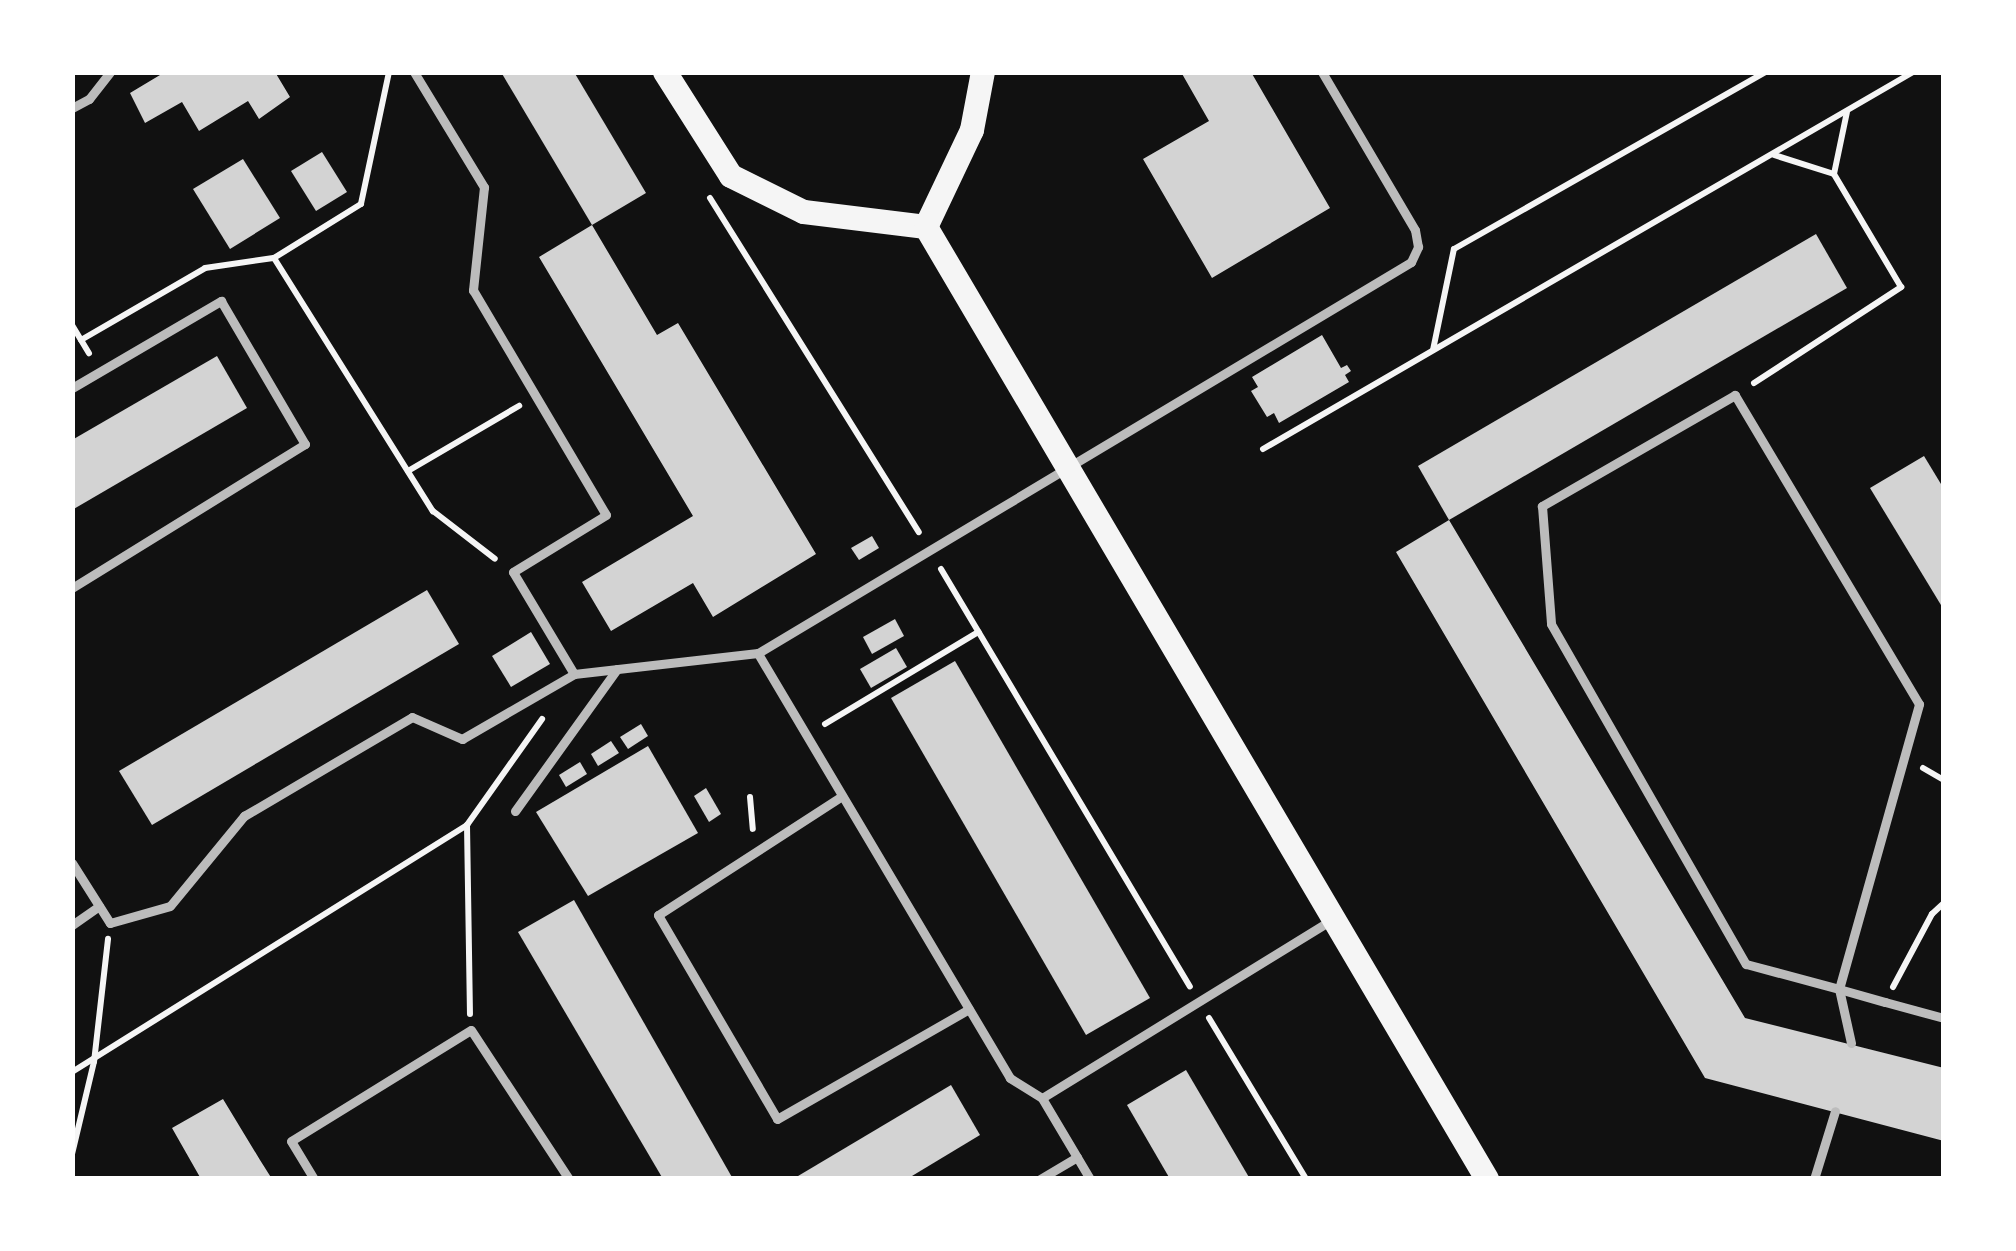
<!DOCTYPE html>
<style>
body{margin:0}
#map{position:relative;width:2016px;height:1251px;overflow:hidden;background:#111;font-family:"Fira Sans Condensed",sans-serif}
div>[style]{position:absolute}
.building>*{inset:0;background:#d3d3d3}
.path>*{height:6px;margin:-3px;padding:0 3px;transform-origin:3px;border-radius:3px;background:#f5f5f5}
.service>*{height:9px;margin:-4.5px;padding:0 4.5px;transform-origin:4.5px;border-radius:4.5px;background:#bcbcbc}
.secondary>*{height:24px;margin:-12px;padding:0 12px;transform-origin:12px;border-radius:12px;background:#f5f5f5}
span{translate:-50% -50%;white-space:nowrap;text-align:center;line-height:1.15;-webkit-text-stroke:9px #fff;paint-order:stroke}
.frame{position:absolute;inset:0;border:75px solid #fff;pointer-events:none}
</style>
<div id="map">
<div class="building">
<div style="clip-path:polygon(165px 72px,275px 72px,290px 97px,259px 119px,248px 101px,199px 131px,182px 102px,145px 123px,130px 93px)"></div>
<div style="clip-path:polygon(501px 72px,574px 72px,646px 193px,592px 225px)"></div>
<div style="clip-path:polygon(1181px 72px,1251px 72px,1330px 208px,1212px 278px,1143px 159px,1209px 121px)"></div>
<div style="clip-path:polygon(322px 152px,347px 192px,316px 211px,291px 171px)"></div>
<div style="clip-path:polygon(243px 159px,280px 218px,230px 249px,193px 189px)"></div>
<div style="clip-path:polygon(592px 225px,657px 335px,678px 323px,816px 554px,713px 617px,693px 583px,611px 631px,582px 582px,693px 516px,539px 257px)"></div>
<div style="clip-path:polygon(1816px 234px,1847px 288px,1449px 520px,1418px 466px)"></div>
<div style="clip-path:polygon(1322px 335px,1341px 368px,1347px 365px,1351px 371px,1345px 375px,1349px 382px,1279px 423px,1274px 413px,1267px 417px,1251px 391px,1258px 387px,1252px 377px)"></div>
<div style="clip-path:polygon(217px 356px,247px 408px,72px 510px,72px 440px)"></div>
<div style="clip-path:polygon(1924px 456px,1944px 489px,1944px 610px,1870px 488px)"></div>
<div style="clip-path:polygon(1449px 520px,1745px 1018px,1944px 1068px,1944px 1141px,1705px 1078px,1396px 552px)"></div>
<div style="clip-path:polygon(872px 536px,879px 548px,859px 560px,851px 548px)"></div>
<div style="clip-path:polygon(427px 590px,459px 644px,152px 825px,119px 771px)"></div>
<div style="clip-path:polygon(895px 619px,904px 636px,872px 654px,863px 637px)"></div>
<div style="clip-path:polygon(531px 632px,550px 664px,511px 687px,492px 656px)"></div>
<div style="clip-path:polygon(896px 648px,907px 667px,871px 688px,860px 669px)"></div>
<div style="clip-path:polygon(955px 661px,1150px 998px,1086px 1035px,891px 698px)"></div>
<div style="clip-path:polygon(641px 724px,648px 736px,628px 749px,620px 737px)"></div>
<div style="clip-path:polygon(611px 741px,619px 753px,598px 766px,591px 754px)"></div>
<div style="clip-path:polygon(648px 746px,698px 833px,588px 896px,536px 812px)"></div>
<div style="clip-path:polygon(580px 762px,587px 774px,566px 787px,559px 775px)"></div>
<div style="clip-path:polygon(706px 788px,721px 814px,709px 822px,694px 796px)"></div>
<div style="clip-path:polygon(574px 900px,733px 1179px,663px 1179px,518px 932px)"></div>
<div style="clip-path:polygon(1186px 1070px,1250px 1179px,1170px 1179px,1127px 1105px)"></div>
<div style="clip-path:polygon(951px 1085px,980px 1135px,907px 1179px,793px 1179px)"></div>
<div style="clip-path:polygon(223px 1099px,260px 1160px,272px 1179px,201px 1179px,172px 1128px)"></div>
</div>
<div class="path">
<div style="left:389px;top:72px;width:135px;rotate:102deg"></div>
<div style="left:361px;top:204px;width:102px;rotate:148.2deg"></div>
<div style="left:274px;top:258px;width:299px;rotate:57.9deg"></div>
<div style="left:433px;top:511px;width:78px;rotate:37.7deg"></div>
<div style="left:1834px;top:174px;width:63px;rotate:-78.2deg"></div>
<div style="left:710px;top:198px;width:394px;rotate:58deg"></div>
<div style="left:72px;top:325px;width:33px;rotate:59deg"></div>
<div style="left:81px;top:340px;width:143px;rotate:-30.1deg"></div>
<div style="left:205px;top:268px;width:69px;rotate:-8.4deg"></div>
<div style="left:1433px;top:350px;width:103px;rotate:-78.3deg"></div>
<div style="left:1454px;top:249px;width:358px;rotate:-29.6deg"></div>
<div style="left:1754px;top:383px;width:176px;rotate:-33.1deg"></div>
<div style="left:1901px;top:287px;width:131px;rotate:-120.7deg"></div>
<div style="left:1834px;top:174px;width:63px;rotate:-162.4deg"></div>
<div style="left:1263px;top:449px;width:751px;rotate:-30.11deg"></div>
<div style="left:408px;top:471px;width:129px;rotate:-30.4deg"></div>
<div style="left:941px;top:569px;width:486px;rotate:59.2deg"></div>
<div style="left:825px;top:724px;width:179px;rotate:-31deg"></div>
<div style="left:1923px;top:768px;width:24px;rotate:30deg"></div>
<div style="left:750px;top:797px;width:32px;rotate:85deg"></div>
<div style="left:467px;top:825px;width:189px;rotate:89.1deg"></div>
<div style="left:1893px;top:987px;width:83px;rotate:-61.9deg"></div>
<div style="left:1932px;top:914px;width:16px;rotate:-43deg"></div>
<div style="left:1209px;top:1018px;width:188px;rotate:58.9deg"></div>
<div style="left:72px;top:1072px;width:466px;rotate:-32deg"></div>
<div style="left:467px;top:825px;width:130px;rotate:-54.7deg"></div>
<div style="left:72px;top:1154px;width:95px;rotate:-76.6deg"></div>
<div style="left:94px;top:1062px;width:124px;rotate:-83.5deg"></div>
</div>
<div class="service">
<div style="left:414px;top:72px;width:135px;rotate:58.7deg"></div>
<div style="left:484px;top:187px;width:104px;rotate:96.1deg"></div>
<div style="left:473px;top:290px;width:261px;rotate:59.4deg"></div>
<div style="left:606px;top:515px;width:109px;rotate:148.5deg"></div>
<div style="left:513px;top:572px;width:119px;rotate:59.1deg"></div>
<div style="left:574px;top:674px;width:185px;rotate:-6.5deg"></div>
<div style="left:72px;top:108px;width:19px;rotate:-28deg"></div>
<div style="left:89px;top:99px;width:34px;rotate:-52deg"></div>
<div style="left:72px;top:388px;width:173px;rotate:-30.3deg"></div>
<div style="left:221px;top:301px;width:166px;rotate:59.6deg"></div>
<div style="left:305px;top:444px;width:274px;rotate:148.3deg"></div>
<div style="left:842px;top:796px;width:219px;rotate:147.1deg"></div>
<div style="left:658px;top:915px;width:236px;rotate:59.7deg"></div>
<div style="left:777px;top:1119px;width:221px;rotate:-29.8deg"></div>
<div style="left:515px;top:811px;width:175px;rotate:-54.3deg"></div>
<div style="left:72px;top:863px;width:71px;rotate:57.7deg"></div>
<div style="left:110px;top:923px;width:62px;rotate:-15.8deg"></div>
<div style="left:170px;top:906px;width:117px;rotate:-50.6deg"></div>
<div style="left:244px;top:816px;width:195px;rotate:-30.5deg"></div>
<div style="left:412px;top:717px;width:55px;rotate:23.7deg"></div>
<div style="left:462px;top:739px;width:129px;rotate:-30.1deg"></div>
<div style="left:72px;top:925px;width:33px;rotate:-35deg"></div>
<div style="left:1851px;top:1043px;width:55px;rotate:-102.5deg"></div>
<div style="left:1839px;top:989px;width:296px;rotate:-74.3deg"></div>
<div style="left:1919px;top:704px;width:360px;rotate:-120.8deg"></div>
<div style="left:1735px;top:395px;width:223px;rotate:150.1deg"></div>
<div style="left:1542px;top:506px;width:118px;rotate:85.6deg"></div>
<div style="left:1551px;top:624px;width:392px;rotate:60.2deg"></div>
<div style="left:1746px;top:964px;width:96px;rotate:15deg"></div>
<div style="left:1839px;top:989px;width:48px;rotate:15.8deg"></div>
<div style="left:1885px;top:1002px;width:61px;rotate:15.2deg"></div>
<div style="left:1042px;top:1098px;width:38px;rotate:-148deg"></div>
<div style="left:1010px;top:1078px;width:494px;rotate:-120.7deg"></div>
<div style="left:758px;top:653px;width:761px;rotate:-30.91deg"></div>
<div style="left:1411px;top:262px;width:17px;rotate:-65deg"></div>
<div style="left:1418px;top:247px;width:17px;rotate:-100deg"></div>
<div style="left:1415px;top:230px;width:183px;rotate:-120.5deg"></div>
<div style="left:314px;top:1179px;width:44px;rotate:-121.2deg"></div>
<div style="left:291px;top:1141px;width:211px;rotate:-31.7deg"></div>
<div style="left:471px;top:1030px;width:178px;rotate:56.7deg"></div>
<div style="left:1040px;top:1179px;width:43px;rotate:-30.7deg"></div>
<div style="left:1090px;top:1179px;width:94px;rotate:-120.7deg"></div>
<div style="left:1042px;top:1098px;width:338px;rotate:-31.6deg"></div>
<div style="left:1814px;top:1179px;width:71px;rotate:-72.8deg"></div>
</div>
<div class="secondary">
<div style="left:665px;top:72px;width:123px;rotate:57.6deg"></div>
<div style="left:731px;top:176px;width:81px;rotate:26.3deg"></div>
<div style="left:804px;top:212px;width:123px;rotate:7deg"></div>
<div style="left:926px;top:227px;width:1105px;rotate:59.49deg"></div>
<div style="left:926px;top:227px;width:107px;rotate:-64.6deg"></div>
<div style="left:972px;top:130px;width:59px;rotate:-79.3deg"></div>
</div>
<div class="frame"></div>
</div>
